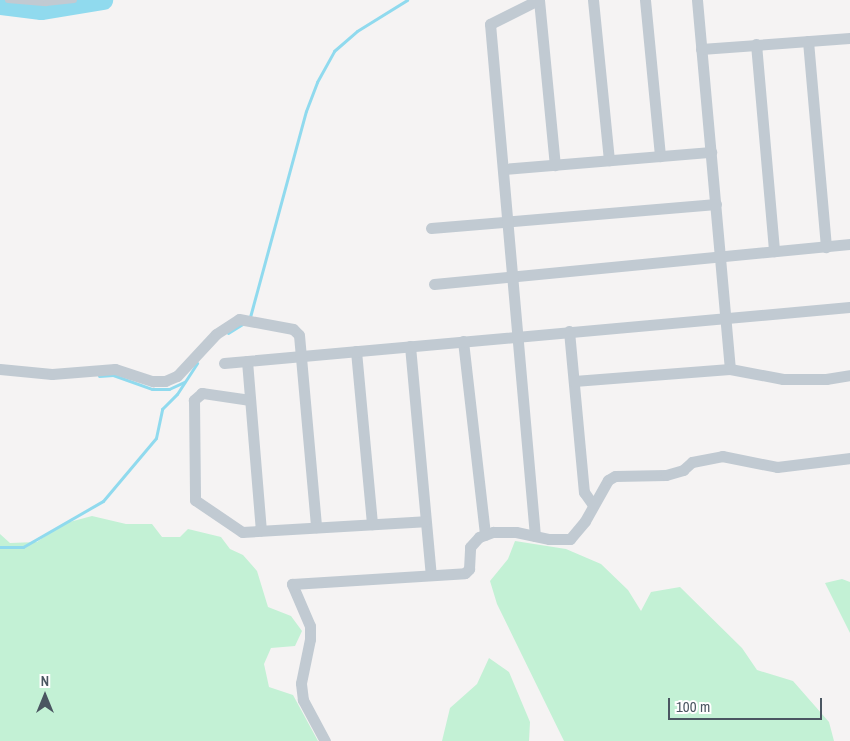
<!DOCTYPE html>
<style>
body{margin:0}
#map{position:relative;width:850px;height:741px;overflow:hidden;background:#f5f3f3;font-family:"Archivo Narrow",sans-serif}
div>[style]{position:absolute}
.green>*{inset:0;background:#c3f1d5}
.stream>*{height:3px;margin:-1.5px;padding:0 1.5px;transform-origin:1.5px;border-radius:1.5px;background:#90daee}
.river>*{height:19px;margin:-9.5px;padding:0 9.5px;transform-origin:9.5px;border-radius:9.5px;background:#90daee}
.lane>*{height:5.5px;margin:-2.75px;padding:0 2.75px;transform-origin:2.75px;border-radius:2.75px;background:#c1cad2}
.street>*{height:11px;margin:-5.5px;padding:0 5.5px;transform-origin:5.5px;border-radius:5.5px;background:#c1cad2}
span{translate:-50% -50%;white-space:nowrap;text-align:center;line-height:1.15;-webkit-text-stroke:4px #fff;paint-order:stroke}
.north{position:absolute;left:20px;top:671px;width:50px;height:50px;-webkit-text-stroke:4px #fff;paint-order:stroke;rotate:0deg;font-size:14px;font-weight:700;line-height:20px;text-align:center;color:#4a5661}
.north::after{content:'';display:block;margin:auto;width:18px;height:22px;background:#4a5661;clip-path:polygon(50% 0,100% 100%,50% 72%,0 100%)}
.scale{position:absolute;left:668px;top:698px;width:154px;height:22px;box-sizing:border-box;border:2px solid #4a5661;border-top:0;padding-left:6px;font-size:15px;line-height:18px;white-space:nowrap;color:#4a5661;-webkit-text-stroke:4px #fff;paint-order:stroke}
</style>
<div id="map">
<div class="green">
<div style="clip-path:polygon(92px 516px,126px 524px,152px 524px,162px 537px,180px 537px,188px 529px,221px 537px,230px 549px,243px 555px,257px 571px,268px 607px,291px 616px,302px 631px,295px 646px,271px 648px,264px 664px,269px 687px,293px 695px,318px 741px,0 741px,0 534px,10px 543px,37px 542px,62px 524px)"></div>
<div style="clip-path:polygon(515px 541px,566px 549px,601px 564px,628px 590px,641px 611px,651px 592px,680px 587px,742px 648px,757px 670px,793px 681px,829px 722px,834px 741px,564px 741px,497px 604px,490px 581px,508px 559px)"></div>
<div style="clip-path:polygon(842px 579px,850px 582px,850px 633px,825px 583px)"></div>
<div style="clip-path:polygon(489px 658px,509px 672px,530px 722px,529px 741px,442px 741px,450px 708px,477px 684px)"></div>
</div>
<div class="stream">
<div style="left:250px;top:317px;width:213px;rotate:-74.8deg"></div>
<div style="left:306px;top:111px;width:31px;rotate:-69deg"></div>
<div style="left:317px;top:82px;width:35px;rotate:-61deg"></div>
<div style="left:334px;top:51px;width:30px;rotate:-41deg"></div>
<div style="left:357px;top:31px;width:59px;rotate:-31.8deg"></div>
<div style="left:228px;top:333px;width:19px;rotate:-32deg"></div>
<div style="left:99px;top:376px;width:14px;rotate:-4deg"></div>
<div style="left:113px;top:375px;width:41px;rotate:19.7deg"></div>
<div style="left:152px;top:389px;width:17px"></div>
<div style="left:169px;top:389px;width:17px;rotate:-25deg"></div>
<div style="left:0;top:547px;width:23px"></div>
<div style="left:23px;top:547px;width:92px;rotate:-29.9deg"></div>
<div style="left:103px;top:501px;width:82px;rotate:-49.9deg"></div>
<div style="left:156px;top:438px;width:30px;rotate:-78deg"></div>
<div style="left:162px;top:409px;width:21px;rotate:-45deg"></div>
<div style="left:177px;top:394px;width:37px;rotate:-57deg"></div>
</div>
<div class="river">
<div style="left:0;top:5px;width:41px;rotate:7deg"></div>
<div style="left:41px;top:10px;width:63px;rotate:-9.2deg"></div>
</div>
<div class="lane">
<div style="left:8px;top:0;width:38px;rotate:5deg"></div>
<div style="left:46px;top:3px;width:28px;rotate:-6deg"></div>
</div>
<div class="street">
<div style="left:539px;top:0;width:166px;rotate:84.5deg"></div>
<div style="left:593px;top:0;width:161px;rotate:84.3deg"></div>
<div style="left:645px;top:0;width:157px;rotate:84.5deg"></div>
<div style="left:697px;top:0;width:370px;rotate:84.9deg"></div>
<div style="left:808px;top:41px;width:207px;rotate:85deg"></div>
<div style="left:756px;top:44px;width:208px;rotate:85deg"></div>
<div style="left:701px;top:49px;width:149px;rotate:-4.2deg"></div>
<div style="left:503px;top:169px;width:209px;rotate:-4.7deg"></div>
<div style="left:431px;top:228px;width:286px;rotate:-4.8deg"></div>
<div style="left:434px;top:284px;width:418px;rotate:-5.5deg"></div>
<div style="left:569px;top:331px;width:162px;rotate:84.7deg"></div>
<div style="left:584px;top:492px;width:16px;rotate:55deg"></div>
<div style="left:463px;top:341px;width:195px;rotate:83.5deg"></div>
<div style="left:410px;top:346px;width:230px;rotate:84.8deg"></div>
<div style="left:356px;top:351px;width:174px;rotate:84.7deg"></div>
<div style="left:247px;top:361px;width:170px;rotate:85.3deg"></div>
<div style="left:224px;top:363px;width:628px;rotate:-5.11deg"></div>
<div style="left:0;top:369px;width:52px;rotate:5.5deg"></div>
<div style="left:52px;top:374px;width:63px;rotate:-4.5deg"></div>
<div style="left:115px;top:369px;width:40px;rotate:18deg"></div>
<div style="left:153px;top:381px;width:12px"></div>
<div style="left:165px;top:381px;width:13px;rotate:-23deg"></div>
<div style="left:177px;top:376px;width:57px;rotate:-47.1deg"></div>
<div style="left:216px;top:334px;width:27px;rotate:-33deg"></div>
<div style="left:239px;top:319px;width:55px;rotate:10.5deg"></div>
<div style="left:293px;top:329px;width:8px;rotate:45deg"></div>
<div style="left:299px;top:335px;width:193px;rotate:84.9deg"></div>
<div style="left:574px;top:381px;width:156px;rotate:-4.4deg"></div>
<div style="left:730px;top:369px;width:54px;rotate:10.7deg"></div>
<div style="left:783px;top:379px;width:43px"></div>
<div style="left:826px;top:379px;width:24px;rotate:-9deg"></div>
<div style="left:250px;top:400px;width:49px;rotate:-171.7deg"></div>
<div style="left:202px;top:393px;width:11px;rotate:139deg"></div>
<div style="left:194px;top:400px;width:100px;rotate:89.4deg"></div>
<div style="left:195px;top:500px;width:57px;rotate:34.2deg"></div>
<div style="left:242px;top:532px;width:183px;rotate:-3.4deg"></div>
<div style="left:535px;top:536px;width:514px;rotate:-95.02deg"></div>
<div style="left:490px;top:24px;width:54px;rotate:-26.6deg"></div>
<div style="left:325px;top:741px;width:47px;rotate:-118.2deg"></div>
<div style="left:303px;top:700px;width:17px;rotate:-97deg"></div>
<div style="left:301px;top:683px;width:45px;rotate:-78.4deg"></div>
<div style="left:310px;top:639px;width:13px;rotate:-90deg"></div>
<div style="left:310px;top:626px;width:46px;rotate:-113.2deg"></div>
<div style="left:292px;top:584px;width:173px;rotate:-3.6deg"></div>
<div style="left:465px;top:573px;width:6px;rotate:-45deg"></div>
<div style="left:469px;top:569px;width:22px;rotate:-87deg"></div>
<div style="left:470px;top:547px;width:13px;rotate:-48deg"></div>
<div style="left:479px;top:537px;width:15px;rotate:-20deg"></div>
<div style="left:493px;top:532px;width:23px"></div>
<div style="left:516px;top:532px;width:34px;rotate:12deg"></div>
<div style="left:549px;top:539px;width:21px"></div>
<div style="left:570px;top:539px;width:23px;rotate:-50deg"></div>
<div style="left:585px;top:521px;width:47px;rotate:-60.7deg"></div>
<div style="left:608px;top:480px;width:8px;rotate:-30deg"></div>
<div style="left:615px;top:476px;width:51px;rotate:-1.1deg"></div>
<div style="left:666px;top:475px;width:18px;rotate:-16deg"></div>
<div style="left:683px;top:470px;width:12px;rotate:-42deg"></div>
<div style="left:692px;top:462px;width:31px;rotate:-11deg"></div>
<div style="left:722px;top:456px;width:56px;rotate:11.3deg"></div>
<div style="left:777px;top:467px;width:74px;rotate:-7deg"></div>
</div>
<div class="north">N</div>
<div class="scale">100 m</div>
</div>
